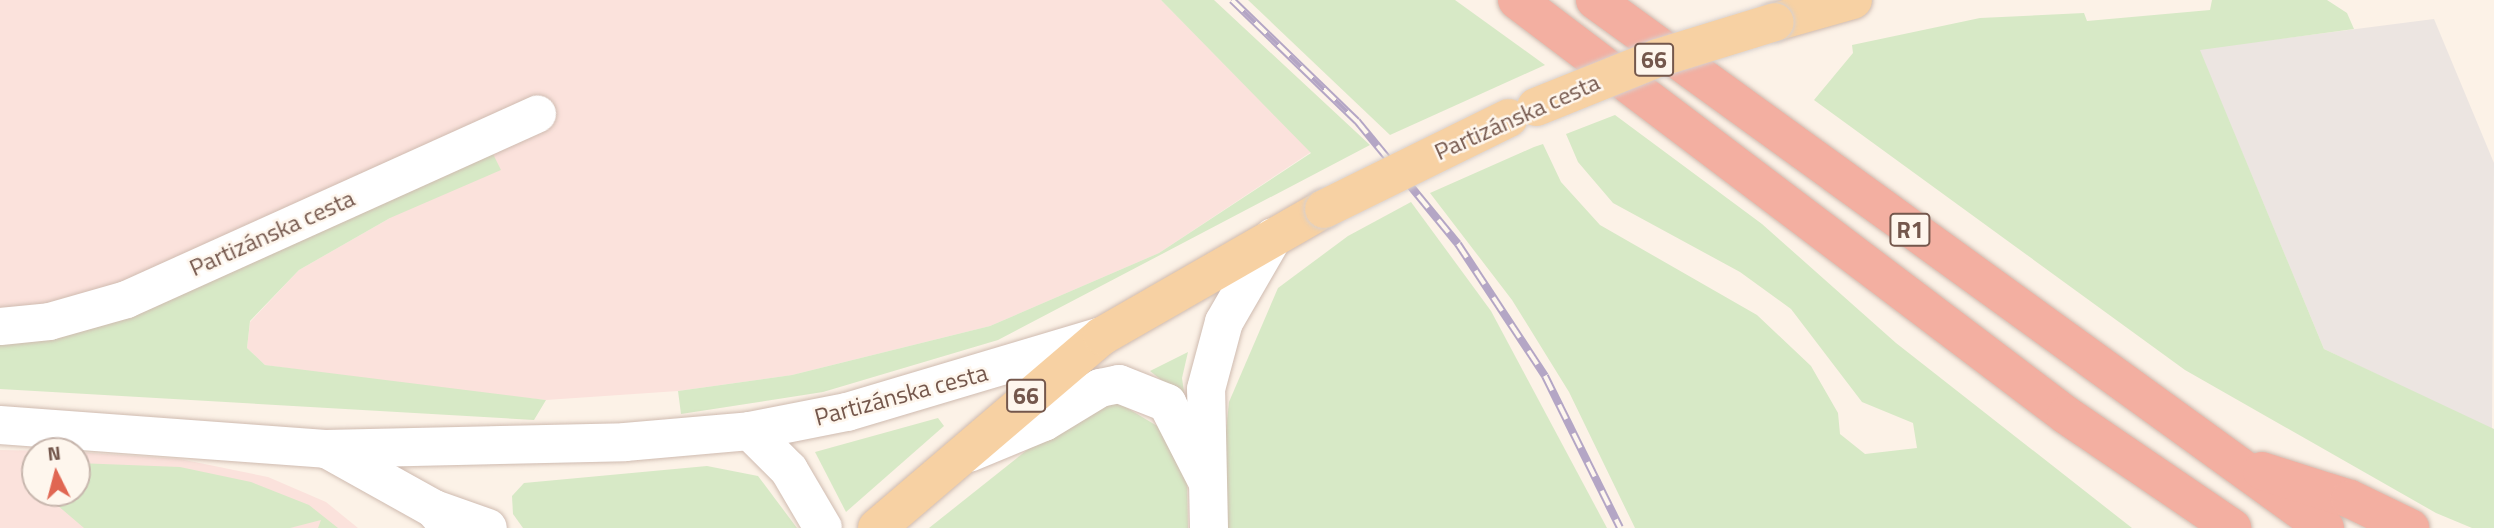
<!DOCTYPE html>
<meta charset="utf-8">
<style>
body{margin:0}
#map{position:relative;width:2494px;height:528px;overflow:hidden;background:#fcf2e7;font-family:"Titillium Web",sans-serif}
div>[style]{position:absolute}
.commercial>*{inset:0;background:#fbe2dc}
.industrial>*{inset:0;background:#ece5e1}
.green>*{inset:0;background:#d7e9c6}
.roads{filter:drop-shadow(0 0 2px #cfbbb0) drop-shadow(0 0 2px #cfbbb0)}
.street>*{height:37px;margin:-18.5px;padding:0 18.5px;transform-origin:18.5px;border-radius:18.5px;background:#fff}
.secondary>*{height:38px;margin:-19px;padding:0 19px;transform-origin:19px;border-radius:19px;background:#fff}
.primary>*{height:38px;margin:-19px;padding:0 19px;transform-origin:19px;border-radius:19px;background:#f7d1a3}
.highway>*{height:38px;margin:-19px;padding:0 19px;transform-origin:19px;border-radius:19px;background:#f3afa1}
.rail>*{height:8px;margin-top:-4px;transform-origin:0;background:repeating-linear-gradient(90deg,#fef6ed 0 16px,#b4a6c5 0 32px);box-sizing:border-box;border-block:2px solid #b4a6c5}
.bridges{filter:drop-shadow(0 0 2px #d8d0cd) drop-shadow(0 0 2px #d8d0cd)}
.primary-bridge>*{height:38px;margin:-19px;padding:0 19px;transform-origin:19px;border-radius:19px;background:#f7d1a3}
span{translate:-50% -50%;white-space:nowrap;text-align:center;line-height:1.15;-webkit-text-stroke:5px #fef6ed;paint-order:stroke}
.shield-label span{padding:2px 5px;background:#fef6ed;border:2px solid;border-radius:5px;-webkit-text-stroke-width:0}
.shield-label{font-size:23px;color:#74574c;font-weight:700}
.street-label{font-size:24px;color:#74574c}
.north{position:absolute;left:21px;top:437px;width:70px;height:70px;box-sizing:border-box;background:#fef6ed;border:2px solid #c7b6ad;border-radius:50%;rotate:354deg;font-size:19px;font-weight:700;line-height:28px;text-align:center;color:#74574c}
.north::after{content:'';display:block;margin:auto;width:24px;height:32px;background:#e06652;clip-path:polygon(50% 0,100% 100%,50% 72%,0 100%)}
</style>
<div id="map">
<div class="commercial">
<div style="clip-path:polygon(0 0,1161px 0,1311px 152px,1159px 253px,990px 326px,792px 375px,678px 391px,546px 400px,435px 389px,265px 365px,247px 348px,250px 322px,299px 270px,390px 218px,378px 205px,0 337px)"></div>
<div style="clip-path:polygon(0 450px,54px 451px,35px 451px,35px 493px,77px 493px,77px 452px,180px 459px,268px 477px,326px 502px,358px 528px,0 528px)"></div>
</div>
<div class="industrial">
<div style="clip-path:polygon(2434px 19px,2494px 163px,2492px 430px,2324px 349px,2199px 49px)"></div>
</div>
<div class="green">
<div style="clip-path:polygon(1161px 0,1214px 0,1370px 145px,998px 340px,823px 392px,681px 414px,678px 391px,792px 375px,990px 326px,1159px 253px,1311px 153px)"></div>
<div style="clip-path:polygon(1248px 0,1455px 0,1545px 65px,1390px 135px)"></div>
<div style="clip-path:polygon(2212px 0,2327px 0,2347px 13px,2354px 29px,2200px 50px,2324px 349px,2494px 429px,2494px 528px,2472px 528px,2436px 513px,2185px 370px,1814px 100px,1853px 53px,1852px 45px,1980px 18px,2084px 13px,2087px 21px,2210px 10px)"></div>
<div style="clip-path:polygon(1615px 115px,1762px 224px,1896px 343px,2132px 528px,1635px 528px,1569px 392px,1512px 300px,1430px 193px,1534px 147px,1543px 144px,1561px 182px,1600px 225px,1757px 315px,1811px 366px,1838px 413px,1840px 434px,1865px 454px,1917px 448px,1913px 423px,1862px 402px,1791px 309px,1740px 272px,1613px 203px,1578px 162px,1566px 134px)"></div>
<div style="clip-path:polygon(493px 154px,501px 170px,390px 218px,299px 270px,250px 321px,247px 348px,265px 365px,546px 400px,534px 420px,0 389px,0 337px,378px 205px)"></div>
<div style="clip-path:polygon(1411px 202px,1491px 311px,1607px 528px,1228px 528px,1223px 460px,1229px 402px,1278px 288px,1348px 236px)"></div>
<div style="clip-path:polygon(1188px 352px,1182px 378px,1185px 399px,1150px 371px)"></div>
<div style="clip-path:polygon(1117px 402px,1169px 433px,1187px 481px,1188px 528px,929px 528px,1046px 435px,1094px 404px)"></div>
<div style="clip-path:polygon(938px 418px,944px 426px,846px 512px,815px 452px)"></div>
<div style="clip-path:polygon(77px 463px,180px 467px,251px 482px,309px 505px,338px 528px,318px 528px,321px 520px,290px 528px,84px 528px,43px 493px,77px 493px)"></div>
<div style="clip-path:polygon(707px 466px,758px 476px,797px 528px,523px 528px,513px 514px,512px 496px,524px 483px)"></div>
</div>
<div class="roads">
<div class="street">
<div style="left:0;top:326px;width:49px;rotate:-5.8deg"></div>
<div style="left:49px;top:321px;width:80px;rotate:-15.9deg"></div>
<div style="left:126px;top:299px;width:451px;rotate:-24.3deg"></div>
</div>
<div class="secondary">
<div style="left:0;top:425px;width:326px;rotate:4.2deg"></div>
<div style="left:325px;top:449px;width:300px;rotate:-1.3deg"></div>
<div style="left:625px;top:442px;width:125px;rotate:-5deg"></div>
<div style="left:750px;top:431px;width:99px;rotate:-11.1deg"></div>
<div style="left:847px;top:412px;width:266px;rotate:-16.6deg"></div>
<div style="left:750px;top:431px;width:55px;rotate:45deg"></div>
<div style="left:789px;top:470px;width:67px;rotate:59.6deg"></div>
<div style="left:330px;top:451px;width:119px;rotate:29.1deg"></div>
<div style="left:434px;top:509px;width:25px;rotate:50deg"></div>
<div style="left:969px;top:453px;width:81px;rotate:-22.5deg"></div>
<div style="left:1044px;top:422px;width:66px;rotate:-31.3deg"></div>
<div style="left:1100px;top:388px;width:19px;rotate:-12deg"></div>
<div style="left:1119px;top:384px;width:52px;rotate:21.6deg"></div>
<div style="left:1167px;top:403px;width:88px;rotate:62.9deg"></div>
<div style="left:434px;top:509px;width:57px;rotate:19.4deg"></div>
<div style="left:1209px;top:528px;width:139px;rotate:-91.2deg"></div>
<div style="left:1206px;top:389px;width:69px;rotate:-75deg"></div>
<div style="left:1224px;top:322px;width:98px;rotate:-60deg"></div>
</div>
<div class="primary">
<div style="left:1775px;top:22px;width:81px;rotate:-15.8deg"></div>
<div style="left:877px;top:528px;width:296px;rotate:-40.5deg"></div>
<div style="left:1102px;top:336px;width:256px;rotate:-29.8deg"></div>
</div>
<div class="highway">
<div style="left:1517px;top:0;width:688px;rotate:37.09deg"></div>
<div style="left:2066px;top:415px;width:201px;rotate:34.2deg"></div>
<div style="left:1595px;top:0;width:901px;rotate:35.88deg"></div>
<div style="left:2262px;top:471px;width:92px;rotate:17.7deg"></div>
<div style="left:2350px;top:499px;width:67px;rotate:25.8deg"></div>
</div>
</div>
<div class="rail">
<div style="left:1232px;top:0;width:174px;rotate:44.1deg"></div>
<div style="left:1357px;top:121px;width:159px;rotate:50.6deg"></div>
<div style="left:1458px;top:244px;width:158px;rotate:56.6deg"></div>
<div style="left:1545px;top:376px;width:169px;rotate:63.7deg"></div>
</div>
<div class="bridges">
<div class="primary-bridge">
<div style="left:1536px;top:107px;width:131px;rotate:-21.9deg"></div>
<div style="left:1658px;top:58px;width:122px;rotate:-17.1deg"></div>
<div style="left:1324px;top:209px;width:206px;rotate:-26.2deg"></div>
</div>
</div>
<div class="shield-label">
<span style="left:1654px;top:60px">66</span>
<span style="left:1910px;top:230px">R1</span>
<span style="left:1026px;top:396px">66</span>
</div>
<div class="street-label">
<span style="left:1517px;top:117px;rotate:-24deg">Partizánska cesta</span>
<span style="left:272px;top:233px;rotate:-24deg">Partizánska cesta</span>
<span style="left:901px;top:395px;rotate:-15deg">Partizánska cesta</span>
</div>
<div class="north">N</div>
</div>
